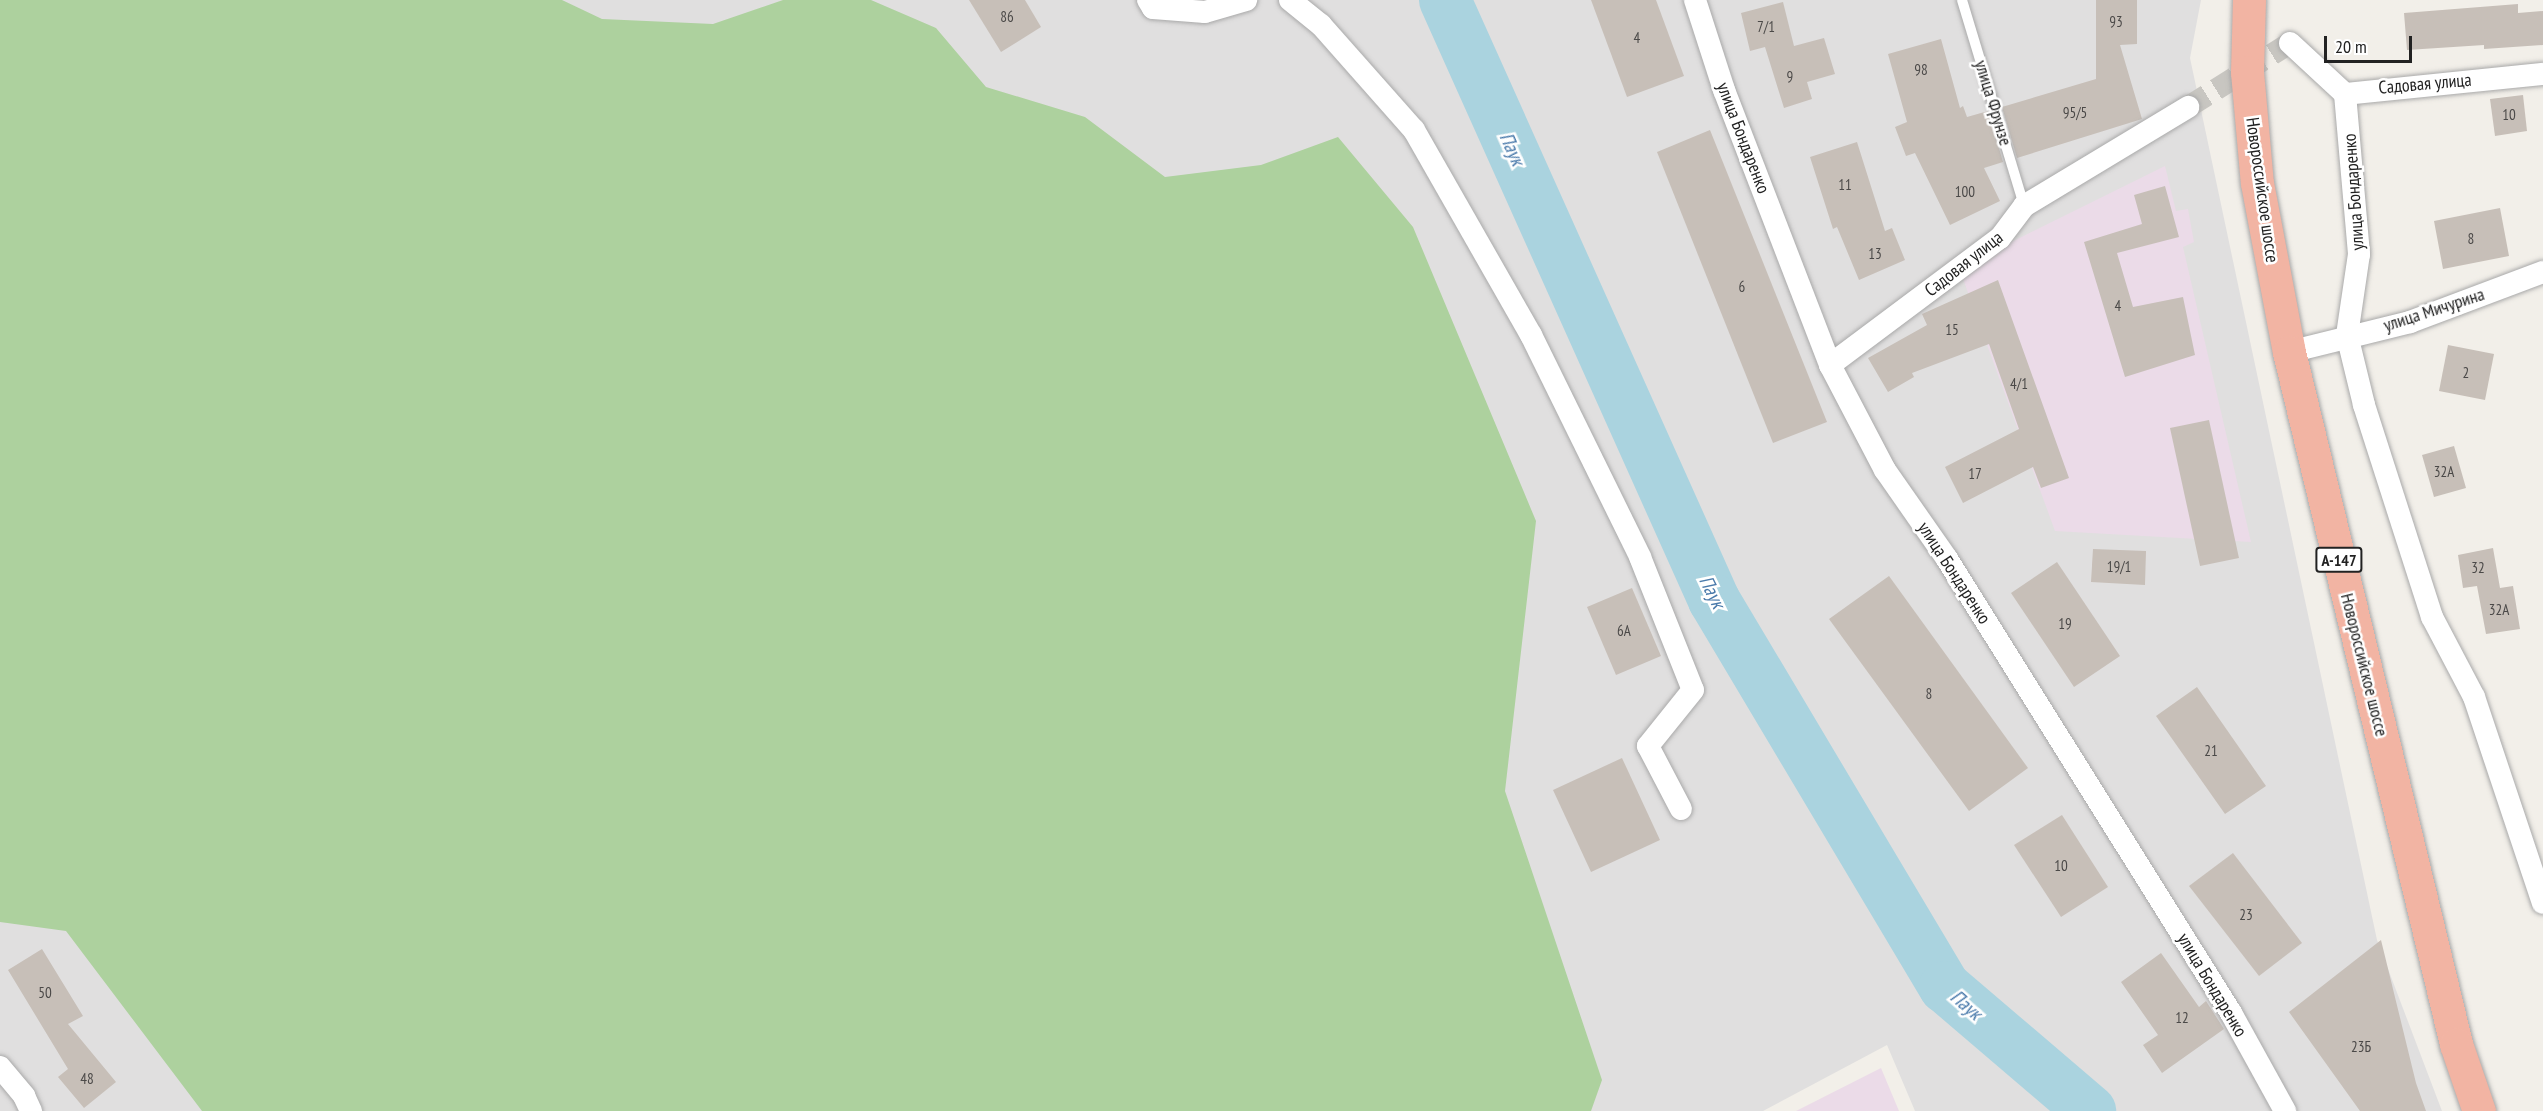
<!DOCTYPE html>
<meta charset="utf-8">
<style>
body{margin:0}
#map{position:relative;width:2543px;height:1111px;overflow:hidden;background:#f2efe9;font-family:"PT Sans Narrow",sans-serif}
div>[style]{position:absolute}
.residential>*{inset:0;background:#e0dfdf}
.industrial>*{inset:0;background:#ebdbe8}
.forest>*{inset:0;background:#add19e}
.river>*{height:52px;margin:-26px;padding:0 26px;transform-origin:26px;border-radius:26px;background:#aad3df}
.building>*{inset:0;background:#c7bfb8}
.minor-tunnel>*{height:22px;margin-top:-11px;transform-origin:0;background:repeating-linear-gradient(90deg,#c8c6c1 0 22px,transparent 0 33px)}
.roads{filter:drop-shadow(0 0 2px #a9a9a9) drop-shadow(0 0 2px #a9a9a9)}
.service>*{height:10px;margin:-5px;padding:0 5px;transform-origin:5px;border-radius:5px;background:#fff}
.minor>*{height:22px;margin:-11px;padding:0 11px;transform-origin:11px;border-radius:11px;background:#fff}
.trunk>*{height:33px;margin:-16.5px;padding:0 16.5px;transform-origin:16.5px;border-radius:16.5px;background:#f2b4a3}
span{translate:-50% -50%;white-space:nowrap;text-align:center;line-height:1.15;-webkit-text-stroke:5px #fff;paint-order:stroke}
.number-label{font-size:15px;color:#4b4948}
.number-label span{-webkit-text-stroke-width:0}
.shield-label span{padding:2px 4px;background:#fff;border:2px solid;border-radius:4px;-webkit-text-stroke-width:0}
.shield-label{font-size:16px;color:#222;font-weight:700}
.street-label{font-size:18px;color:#222}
.water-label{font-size:20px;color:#4a7aab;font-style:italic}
.scale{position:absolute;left:2324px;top:36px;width:88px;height:27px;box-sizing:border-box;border:3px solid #222;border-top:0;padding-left:8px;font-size:18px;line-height:21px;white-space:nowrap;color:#222;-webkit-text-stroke:4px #fff;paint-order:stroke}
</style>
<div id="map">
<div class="residential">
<div style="clip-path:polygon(0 0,2201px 0,2190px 58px,2377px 940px,2442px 1111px,1915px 1111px,1887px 1045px,1763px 1111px,0 1111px)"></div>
</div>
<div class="industrial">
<div style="clip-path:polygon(2165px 166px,2176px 211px,2188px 209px,2194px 242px,2183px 247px,2251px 542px,2055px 531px,1959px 268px)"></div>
<div style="clip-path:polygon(1881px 1068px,1899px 1111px,1796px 1111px)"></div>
</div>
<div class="forest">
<div style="clip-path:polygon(0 0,562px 0,602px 19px,713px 24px,783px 0,871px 0,936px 28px,986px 87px,1085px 117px,1165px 177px,1261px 165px,1338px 137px,1413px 227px,1536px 521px,1505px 791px,1602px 1080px,1591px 1111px,202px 1111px,66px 931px,0 922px)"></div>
</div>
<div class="river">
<div style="left:1445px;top:0;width:658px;rotate:65.85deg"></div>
<div style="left:1714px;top:600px;width:451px;rotate:59.2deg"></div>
<div style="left:1945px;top:987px;width:191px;rotate:40.5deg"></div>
</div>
<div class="building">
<div style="clip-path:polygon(969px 0,1025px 0,1041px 27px,1001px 52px)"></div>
<div style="clip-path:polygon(1591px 0,1656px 0,1684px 76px,1627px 97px)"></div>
<div style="clip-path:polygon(2096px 0,2137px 0,2137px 44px,2120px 45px,2142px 119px,2017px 158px,2002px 107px,2096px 79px)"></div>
<div style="clip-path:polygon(1783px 2px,1794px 46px,1824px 38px,1835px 74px,1807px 82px,1812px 99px,1784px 108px,1765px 47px,1750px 51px,1741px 13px)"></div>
<div style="clip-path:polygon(2518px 4px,2518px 13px,2543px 11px,2543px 45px,2484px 49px,2484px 45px,2407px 50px,2404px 13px)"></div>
<div style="clip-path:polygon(1941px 39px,1960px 108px,1963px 106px,1967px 117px,1988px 111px,2003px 162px,1984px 168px,2000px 201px,1950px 225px,1915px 153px,1906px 156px,1895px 127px,1907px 122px,1888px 54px)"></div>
<div style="clip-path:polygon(2523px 95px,2527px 131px,2495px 136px,2490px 99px)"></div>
<div style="clip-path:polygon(1710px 130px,1827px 422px,1773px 443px,1657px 152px)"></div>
<div style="clip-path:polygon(1857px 142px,1885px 231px,1892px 228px,1905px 260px,1859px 280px,1837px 227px,1833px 229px,1810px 157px)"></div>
<div style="clip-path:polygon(2165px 186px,2179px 237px,2117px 253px,2133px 307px,2183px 297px,2195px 355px,2125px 377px,2084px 242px,2142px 224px,2134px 195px)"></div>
<div style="clip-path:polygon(2500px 208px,2509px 256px,2443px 269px,2434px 221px)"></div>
<div style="clip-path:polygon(1998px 280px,2069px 478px,2041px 488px,2033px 467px,1963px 503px,1945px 467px,2019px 429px,1989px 344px,1912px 373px,1914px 377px,1888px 392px,1868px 358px,1927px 325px,1922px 314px)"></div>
<div style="clip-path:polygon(2448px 345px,2494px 354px,2485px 400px,2439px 391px)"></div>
<div style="clip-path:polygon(2209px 420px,2239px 558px,2200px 566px,2170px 428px)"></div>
<div style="clip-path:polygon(2454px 446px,2466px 488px,2434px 497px,2422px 455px)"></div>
<div style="clip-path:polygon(2493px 548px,2500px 588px,2513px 586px,2520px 629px,2486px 634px,2477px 586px,2463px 588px,2458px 555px)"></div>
<div style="clip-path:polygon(2093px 549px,2146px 551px,2145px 585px,2091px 582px)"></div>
<div style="clip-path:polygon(2057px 562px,2120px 656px,2074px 687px,2011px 593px)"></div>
<div style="clip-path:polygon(1889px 576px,2028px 768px,1969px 811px,1829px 619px)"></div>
<div style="clip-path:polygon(1632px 588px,1661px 656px,1616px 675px,1587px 607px)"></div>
<div style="clip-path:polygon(2197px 687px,2266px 786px,2225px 814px,2156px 716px)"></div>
<div style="clip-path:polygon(1622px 758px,1660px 840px,1591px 872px,1553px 790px)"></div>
<div style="clip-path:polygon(2062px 815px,2108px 887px,2061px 917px,2014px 845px)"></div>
<div style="clip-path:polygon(2233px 853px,2302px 943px,2259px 976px,2189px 886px)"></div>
<div style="clip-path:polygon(2381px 940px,2416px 1083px,2426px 1111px,2360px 1111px,2289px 1012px)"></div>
<div style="clip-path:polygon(42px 949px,83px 1016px,68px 1024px,116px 1082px,84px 1108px,58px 1077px,68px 1069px,8px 970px)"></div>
<div style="clip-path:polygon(2161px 953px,2199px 1007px,2206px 1001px,2224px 1029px,2162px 1073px,2143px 1045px,2158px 1035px,2121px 982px)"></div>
</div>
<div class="minor-tunnel">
<div style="left:2188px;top:107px;width:120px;rotate:-32.1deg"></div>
</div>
<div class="roads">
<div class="service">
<div style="left:1962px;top:0;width:215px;rotate:73.2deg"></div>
</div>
<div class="minor">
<div style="left:1148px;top:0;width:9px;rotate:58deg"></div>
<div style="left:1153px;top:8px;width:52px;rotate:4.4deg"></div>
<div style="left:1205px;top:12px;width:43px;rotate:-16.3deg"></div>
<div style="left:1290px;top:0;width:40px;rotate:39deg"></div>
<div style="left:1321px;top:25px;width:140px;rotate:48.5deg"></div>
<div style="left:1414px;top:130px;width:236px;rotate:60.3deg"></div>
<div style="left:1531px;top:335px;width:247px;rotate:63.8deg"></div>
<div style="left:1640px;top:557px;width:143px;rotate:68.3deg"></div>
<div style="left:1693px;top:690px;width:72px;rotate:128.8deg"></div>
<div style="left:1648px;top:746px;width:71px;rotate:62.4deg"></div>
<div style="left:1695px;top:0;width:95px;rotate:72.1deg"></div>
<div style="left:1724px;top:90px;width:295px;rotate:68.9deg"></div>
<div style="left:1830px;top:365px;width:119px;rotate:62.4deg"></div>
<div style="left:1885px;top:470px;width:108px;rotate:55.1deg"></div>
<div style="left:1947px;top:559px;width:536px;rotate:57.97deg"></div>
<div style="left:2231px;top:1013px;width:112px;rotate:61.1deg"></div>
<div style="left:2290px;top:43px;width:75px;rotate:42.8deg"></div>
<div style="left:2345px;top:94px;width:161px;rotate:85deg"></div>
<div style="left:2359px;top:254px;width:82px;rotate:98.4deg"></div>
<div style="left:2347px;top:335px;width:72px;rotate:76.3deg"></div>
<div style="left:2364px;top:405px;width:223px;rotate:72.2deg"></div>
<div style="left:2432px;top:617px;width:90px;rotate:62.3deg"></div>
<div style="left:2474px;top:697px;width:217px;rotate:71.5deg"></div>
<div style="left:2345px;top:94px;width:199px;rotate:-5.8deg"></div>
<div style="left:2289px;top:352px;width:125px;rotate:-13.9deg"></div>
<div style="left:2410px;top:322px;width:142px;rotate:-20.6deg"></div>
<div style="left:1830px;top:365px;width:212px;rotate:-36.8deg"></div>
<div style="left:2000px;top:238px;width:40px;rotate:-53deg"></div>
<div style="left:2024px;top:206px;width:192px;rotate:-31.1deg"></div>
<div style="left:0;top:1067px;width:38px;rotate:50deg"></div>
<div style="left:24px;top:1096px;width:17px;rotate:65deg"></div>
</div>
<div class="trunk">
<div style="left:2249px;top:0;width:72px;rotate:91.6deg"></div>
<div style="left:2247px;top:72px;width:111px;rotate:84.9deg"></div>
<div style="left:2257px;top:183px;width:172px;rotate:79.3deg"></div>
<div style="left:2289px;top:352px;width:712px;rotate:76.43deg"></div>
<div style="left:2456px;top:1044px;width:71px;rotate:71.1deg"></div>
</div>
</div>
<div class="number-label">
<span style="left:1007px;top:17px">86</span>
<span style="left:2116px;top:22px">93</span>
<span style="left:1766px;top:27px">7/1</span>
<span style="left:1637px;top:38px">4</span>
<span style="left:1921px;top:70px">98</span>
<span style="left:1790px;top:77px">9</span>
<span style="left:2075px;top:113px">95/5</span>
<span style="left:2509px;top:115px">10</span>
<span style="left:1845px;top:185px">11</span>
<span style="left:1965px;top:192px">100</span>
<span style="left:2471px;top:239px">8</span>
<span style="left:1875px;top:254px">13</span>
<span style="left:1742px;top:287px">6</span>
<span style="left:2118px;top:306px">4</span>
<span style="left:1952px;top:330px">15</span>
<span style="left:2466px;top:373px">2</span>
<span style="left:2019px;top:384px">4/1</span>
<span style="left:2444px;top:472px">32А</span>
<span style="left:1975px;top:474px">17</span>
<span style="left:2119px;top:567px">19/1</span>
<span style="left:2478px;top:568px">32</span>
<span style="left:2499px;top:610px">32А</span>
<span style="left:2065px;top:624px">19</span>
<span style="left:1624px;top:631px">6А</span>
<span style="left:1929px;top:694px">8</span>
<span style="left:2211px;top:751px">21</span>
<span style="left:2061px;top:866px">10</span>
<span style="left:2246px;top:915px">23</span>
<span style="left:45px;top:993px">50</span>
<span style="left:2182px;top:1018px">12</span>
<span style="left:2361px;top:1047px">23Б</span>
<span style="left:87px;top:1079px">48</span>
</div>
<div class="shield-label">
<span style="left:2339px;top:560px">А-147</span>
</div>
<div class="street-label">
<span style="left:2425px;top:84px;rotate:-5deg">Садовая улица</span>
<span style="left:1993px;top:103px;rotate:73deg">улица Фрунзе</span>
<span style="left:1743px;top:138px;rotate:69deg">улица Бондаренко</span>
<span style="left:2262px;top:190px;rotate:82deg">Новороссийское шоссе</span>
<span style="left:2354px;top:192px;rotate:-94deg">улица Бондаренко</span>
<span style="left:1964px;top:264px;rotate:-38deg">Садовая улица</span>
<span style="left:2434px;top:310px;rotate:-18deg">улица Мичурина</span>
<span style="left:1954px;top:573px;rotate:57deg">улица Бондаренко</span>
<span style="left:2364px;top:665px;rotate:76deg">Новороссийское шоссе</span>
<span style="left:2212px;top:985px;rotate:59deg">улица Бондаренко</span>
</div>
<div class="water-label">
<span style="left:1512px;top:149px;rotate:66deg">Паук</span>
<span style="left:1712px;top:592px;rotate:64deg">Паук</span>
<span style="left:1966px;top:1005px;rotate:41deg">Паук</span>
</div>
<div class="scale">20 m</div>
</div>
